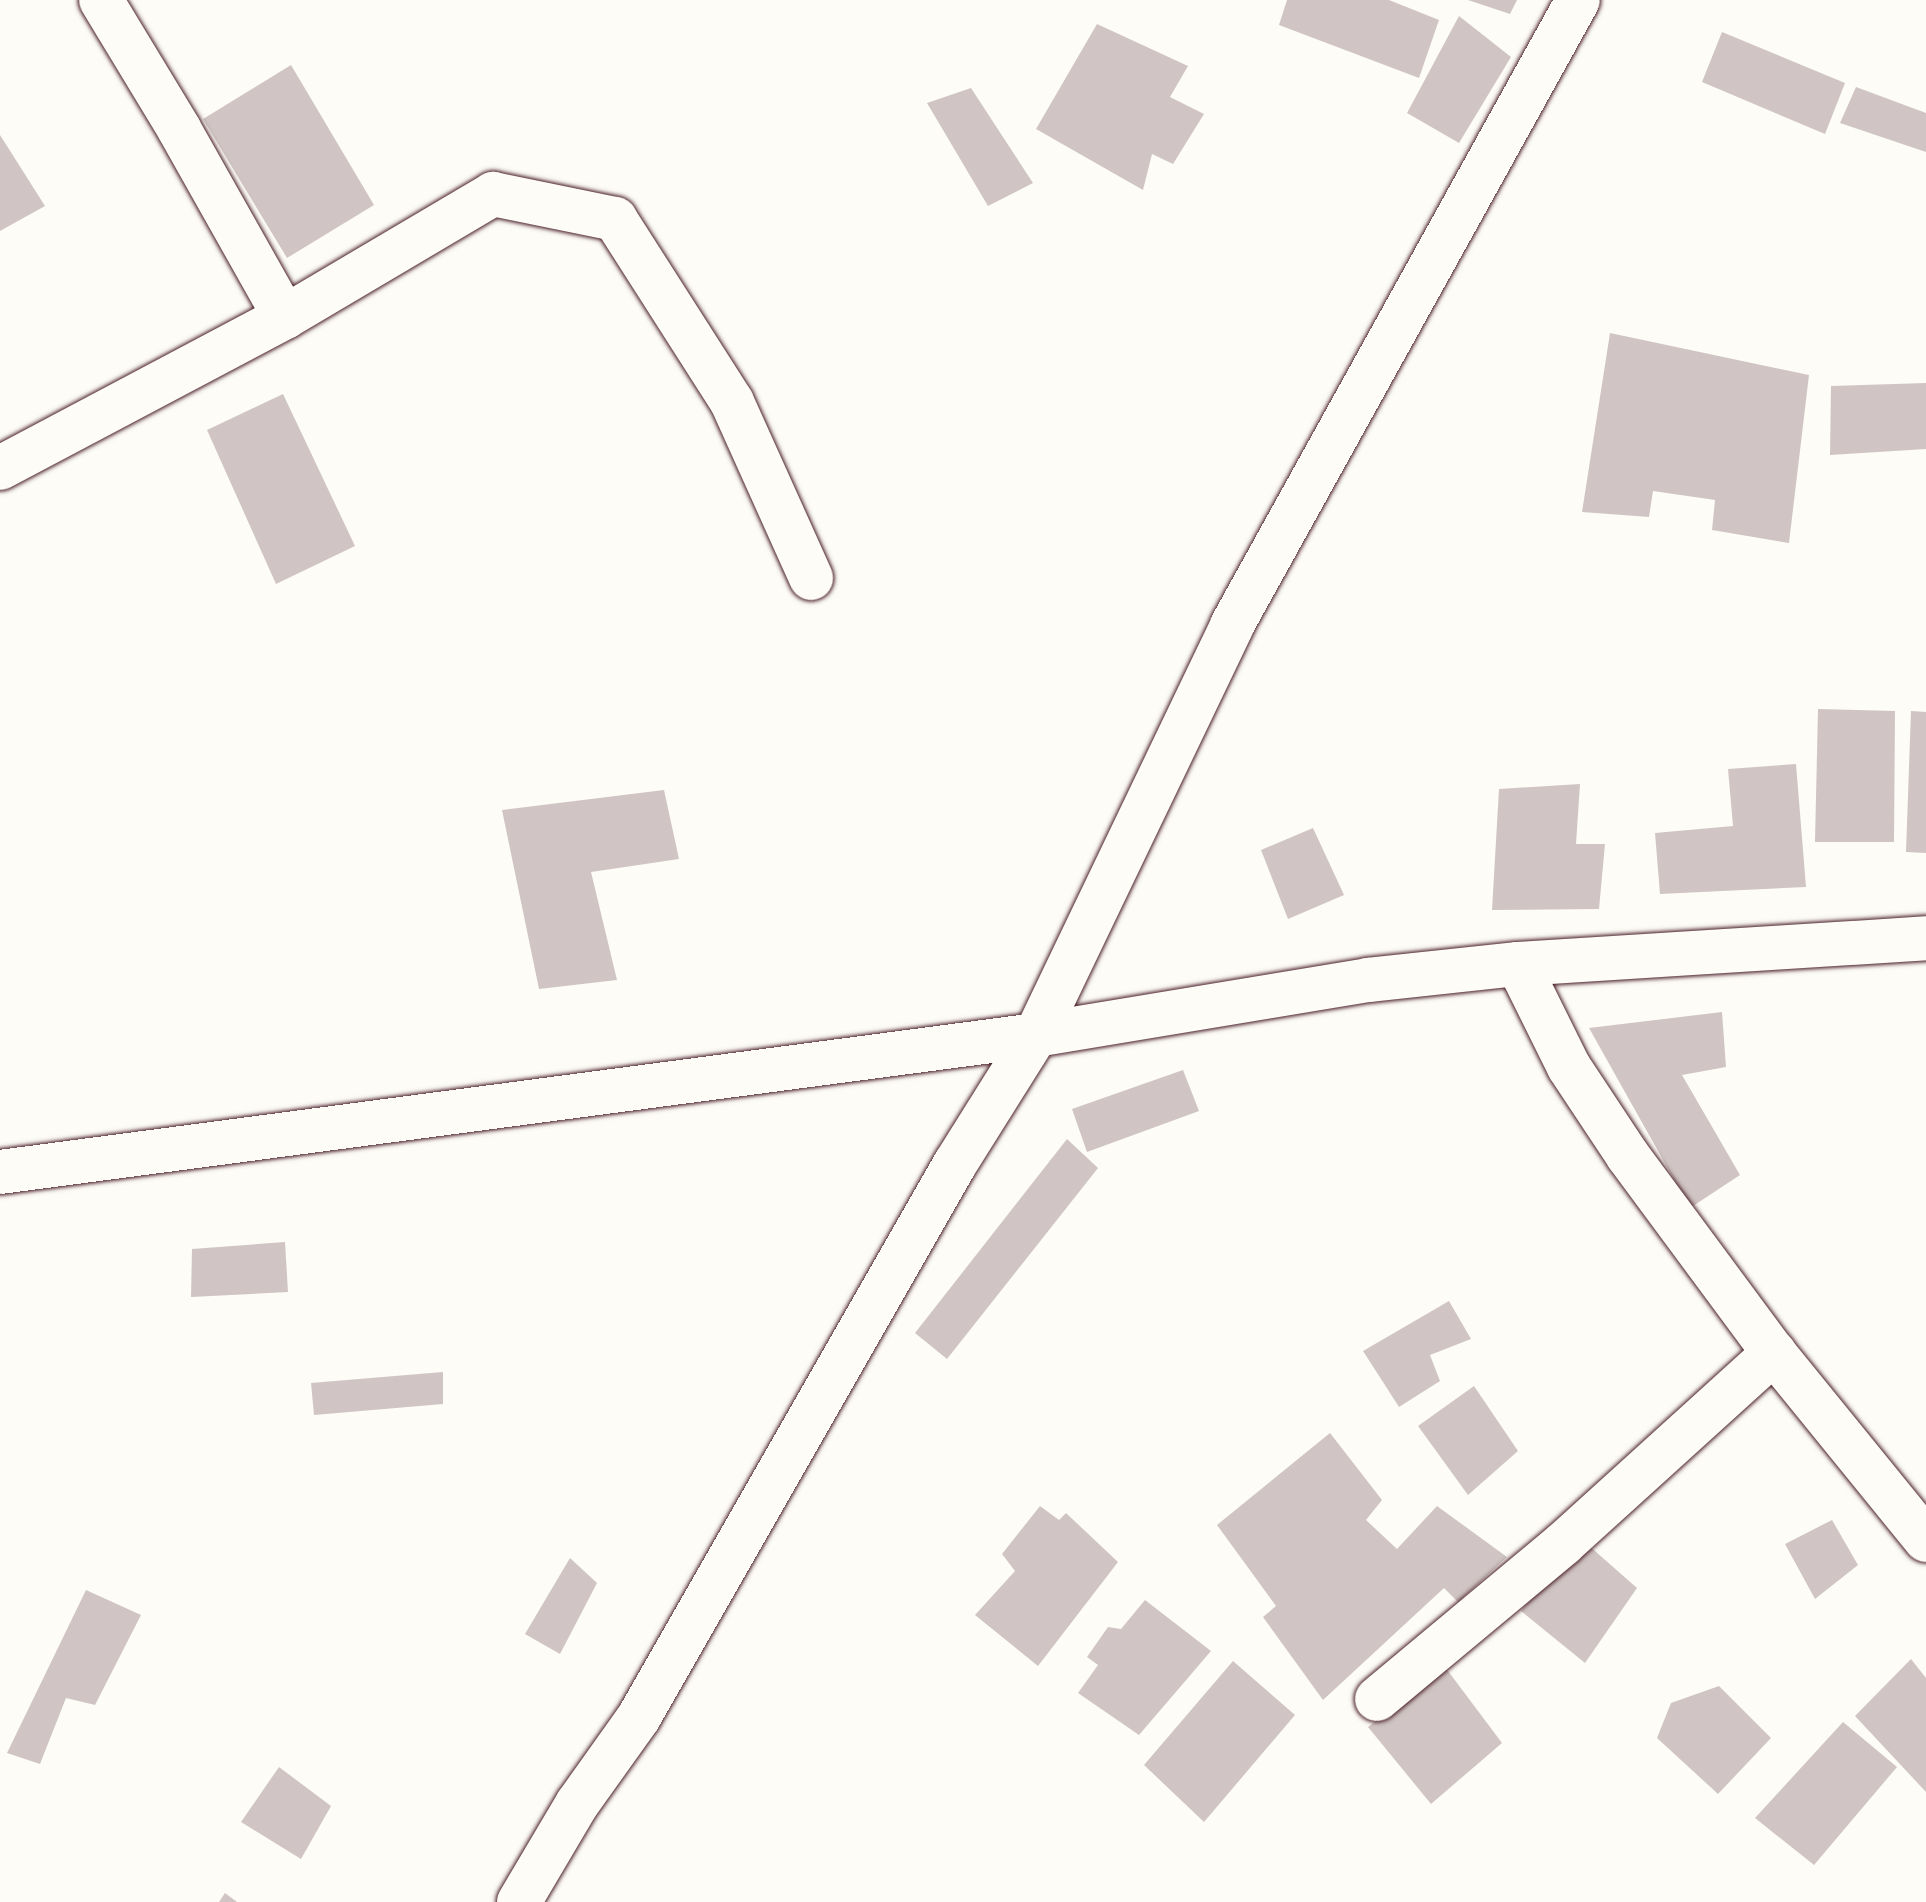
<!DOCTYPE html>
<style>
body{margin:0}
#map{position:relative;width:1926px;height:1902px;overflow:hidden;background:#fdfcf7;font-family:"Architects Daughter",sans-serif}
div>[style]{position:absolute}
.building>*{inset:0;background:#d0c5c4}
.roads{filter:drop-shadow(0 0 2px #4a1f2b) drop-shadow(0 0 2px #4a1f2b)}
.minor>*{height:44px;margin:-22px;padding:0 22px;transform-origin:22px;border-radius:22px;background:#fdfcf7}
.major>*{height:44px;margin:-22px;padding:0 22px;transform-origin:22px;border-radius:22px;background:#fdfcf7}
span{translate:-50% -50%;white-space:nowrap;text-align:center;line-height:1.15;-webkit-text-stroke:7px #fdfcf7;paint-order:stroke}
</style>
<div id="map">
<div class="building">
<div style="clip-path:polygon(1287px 0,1389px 0,1439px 20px,1419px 78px,1279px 25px)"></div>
<div style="clip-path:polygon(1468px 0,1517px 0,1510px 14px)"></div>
<div style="clip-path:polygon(1459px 16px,1511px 57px,1459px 143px,1407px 113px)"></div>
<div style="clip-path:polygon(1097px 24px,1188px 66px,1170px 97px,1204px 114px,1173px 164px,1152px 154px,1143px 190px,1036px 129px)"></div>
<div style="clip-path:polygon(1722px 32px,1845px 83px,1825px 134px,1702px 82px)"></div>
<div style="clip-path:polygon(291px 65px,374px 205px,287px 258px,203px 119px)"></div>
<div style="clip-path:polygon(1856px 87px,1926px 113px,1926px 152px,1840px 123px)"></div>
<div style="clip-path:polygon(971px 88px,1033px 183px,988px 206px,927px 103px)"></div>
<div style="clip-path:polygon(0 135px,45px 206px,0 231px)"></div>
<div style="clip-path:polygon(1610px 333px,1809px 375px,1789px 543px,1712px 530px,1715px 500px,1653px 491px,1649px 517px,1582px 512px)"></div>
<div style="clip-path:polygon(1926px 383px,1926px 449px,1830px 455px,1831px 386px)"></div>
<div style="clip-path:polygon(283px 394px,355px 546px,276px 584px,207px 430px)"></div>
<div style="clip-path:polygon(1818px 709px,1895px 711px,1894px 842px,1815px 842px)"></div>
<div style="clip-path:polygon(1911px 711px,1926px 712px,1926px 853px,1906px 852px)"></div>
<div style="clip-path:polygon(1796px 764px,1806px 887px,1660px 894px,1655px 833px,1733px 826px,1728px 769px)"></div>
<div style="clip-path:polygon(1580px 784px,1576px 844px,1605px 844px,1599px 909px,1492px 910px,1499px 789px)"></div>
<div style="clip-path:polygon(664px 790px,679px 859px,591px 872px,617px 980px,539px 989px,502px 810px)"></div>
<div style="clip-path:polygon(1313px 828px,1344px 895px,1288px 919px,1261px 850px)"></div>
<div style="clip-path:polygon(1722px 1012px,1726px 1067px,1682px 1075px,1740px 1175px,1690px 1208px,1589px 1028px)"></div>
<div style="clip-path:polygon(1183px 1070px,1199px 1111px,1087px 1152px,1072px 1109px)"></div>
<div style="clip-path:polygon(1067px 1139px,1098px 1168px,947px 1359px,915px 1333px)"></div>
<div style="clip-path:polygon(285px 1242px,288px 1292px,191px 1297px,192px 1249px)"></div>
<div style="clip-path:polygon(1449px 1301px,1471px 1339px,1430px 1355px,1440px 1381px,1399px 1407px,1363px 1351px)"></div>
<div style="clip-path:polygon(443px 1372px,443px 1404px,314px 1415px,311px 1383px)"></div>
<div style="clip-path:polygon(1474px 1386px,1518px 1451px,1468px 1495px,1418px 1426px)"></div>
<div style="clip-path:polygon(1330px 1433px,1382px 1500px,1366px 1520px,1397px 1549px,1437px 1506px,1507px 1557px,1458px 1602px,1444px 1588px,1323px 1700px,1263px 1617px,1276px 1606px,1217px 1525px)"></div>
<div style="clip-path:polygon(1040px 1506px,1059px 1520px,1066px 1513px,1118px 1562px,1038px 1666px,975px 1615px,1015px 1571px,1002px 1554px)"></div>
<div style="clip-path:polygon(1832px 1520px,1858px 1565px,1815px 1599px,1785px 1544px)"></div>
<div style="clip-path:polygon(1579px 1537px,1637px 1588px,1585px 1663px,1521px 1611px)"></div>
<div style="clip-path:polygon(570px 1558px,597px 1583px,560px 1654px,525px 1634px)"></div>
<div style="clip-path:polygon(86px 1590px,141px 1615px,95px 1705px,66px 1698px,40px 1764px,7px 1753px)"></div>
<div style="clip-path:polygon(1145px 1600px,1211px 1651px,1139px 1735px,1078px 1693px,1098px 1665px,1087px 1657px,1108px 1627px,1121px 1629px)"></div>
<div style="clip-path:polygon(1911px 1659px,1926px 1678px,1926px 1792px,1855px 1716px)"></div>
<div style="clip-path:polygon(1233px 1661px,1295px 1715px,1204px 1822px,1144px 1765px)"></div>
<div style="clip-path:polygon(1445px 1667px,1502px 1743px,1431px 1804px,1368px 1727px)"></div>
<div style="clip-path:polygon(1719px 1686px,1771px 1738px,1718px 1794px,1657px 1738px,1671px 1703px)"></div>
<div style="clip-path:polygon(1843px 1722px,1897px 1767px,1814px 1865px,1755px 1818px)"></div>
<div style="clip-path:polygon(279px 1767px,331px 1806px,301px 1859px,241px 1822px)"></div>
<div style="clip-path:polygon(225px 1893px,237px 1902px,219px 1902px)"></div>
</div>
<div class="roads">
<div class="minor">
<div style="left:101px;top:0;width:151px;rotate:58.8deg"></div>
<div style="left:179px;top:129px;width:216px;rotate:60.6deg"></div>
<div style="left:285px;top:317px;width:242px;rotate:-30.6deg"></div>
<div style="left:493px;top:194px;width:125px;rotate:11.6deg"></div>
<div style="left:615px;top:219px;width:217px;rotate:57.4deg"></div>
<div style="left:732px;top:402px;width:193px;rotate:65.8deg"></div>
<div style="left:0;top:468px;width:323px;rotate:-27.9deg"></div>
<div style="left:1518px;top:964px;width:115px;rotate:63.7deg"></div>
<div style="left:1569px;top:1067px;width:107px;rotate:56.5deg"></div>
<div style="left:1628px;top:1156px;width:245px;rotate:53.5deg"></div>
<div style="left:1774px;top:1353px;width:241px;rotate:50.9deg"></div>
<div style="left:1377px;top:1699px;width:242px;rotate:-39.8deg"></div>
<div style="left:1563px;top:1544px;width:285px;rotate:-42.2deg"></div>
<div style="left:519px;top:1902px;width:114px;rotate:-59.4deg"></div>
<div style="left:577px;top:1804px;width:107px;rotate:-54.5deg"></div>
<div style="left:639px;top:1717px;width:637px;rotate:-60.26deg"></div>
<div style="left:955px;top:1164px;width:152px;rotate:-57.9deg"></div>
<div style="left:1036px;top:1035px;width:337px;rotate:-9.4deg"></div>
<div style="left:1368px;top:980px;width:151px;rotate:-6.1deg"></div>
<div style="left:1518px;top:964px;width:409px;rotate:-3.6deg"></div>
</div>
<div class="major">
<div style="left:0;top:1172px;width:1045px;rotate:-7.53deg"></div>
<div style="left:1036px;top:1035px;width:454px;rotate:-64.4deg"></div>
<div style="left:1232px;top:625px;width:714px;rotate:-61.03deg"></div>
</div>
</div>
</div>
